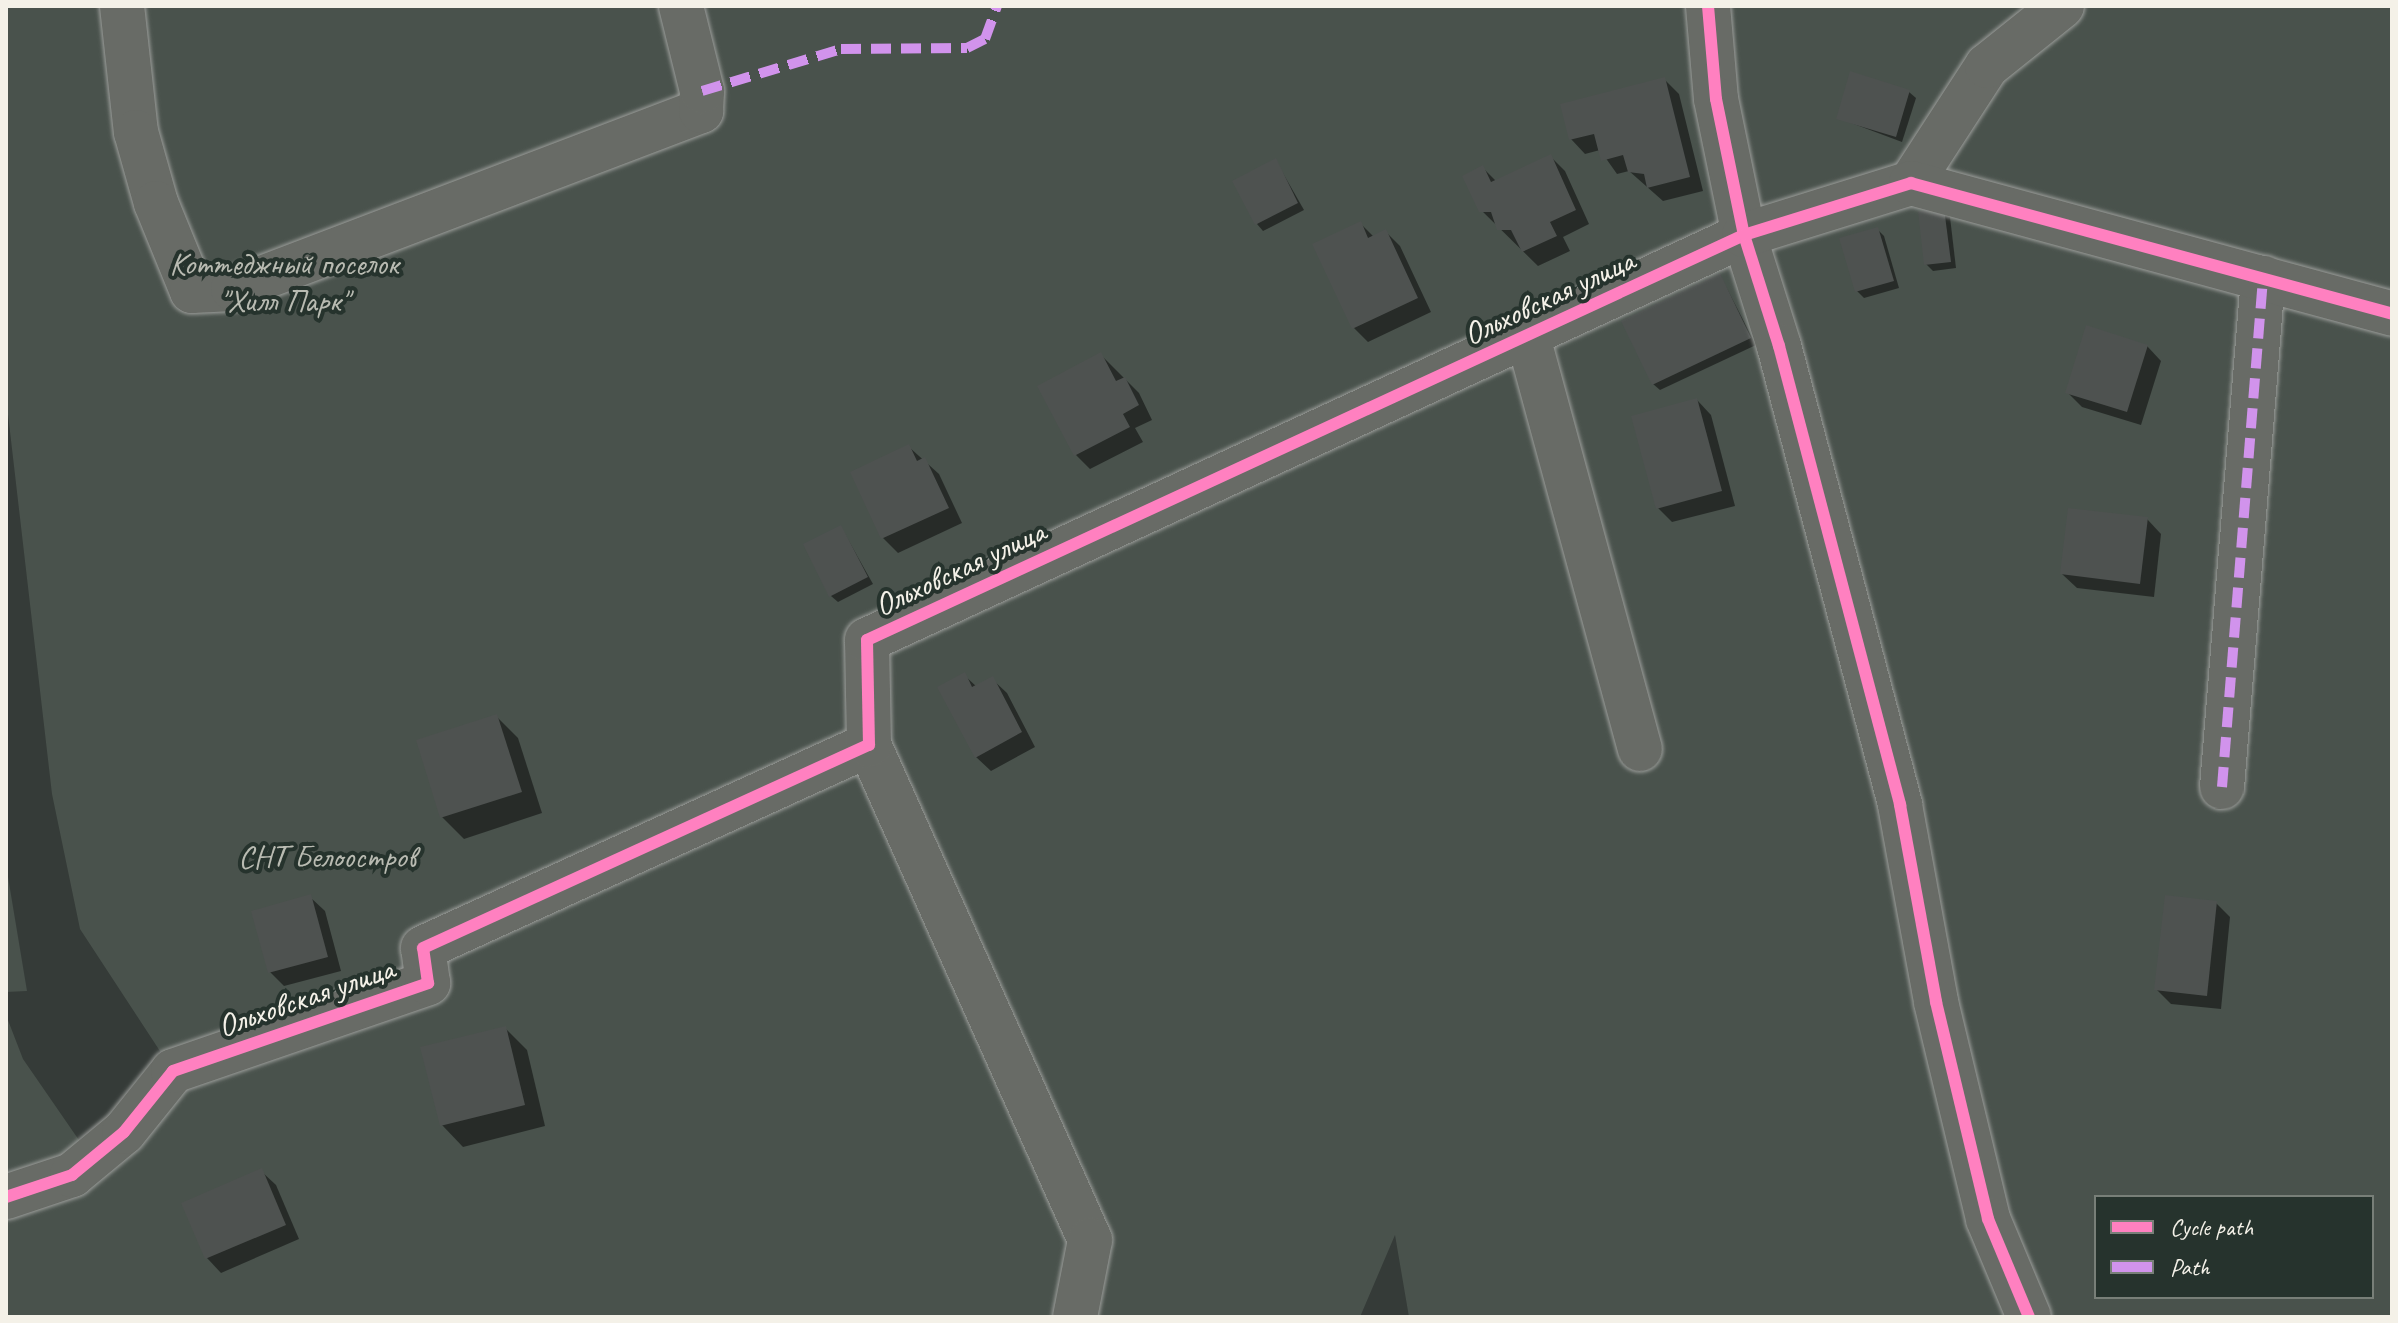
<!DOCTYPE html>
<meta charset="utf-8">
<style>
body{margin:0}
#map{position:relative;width:2398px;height:1323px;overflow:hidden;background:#353b38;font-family:Caveat,sans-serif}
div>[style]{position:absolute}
.green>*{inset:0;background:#49524c}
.shadow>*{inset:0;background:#0007}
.building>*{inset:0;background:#4e5250}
.roads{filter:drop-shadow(0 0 2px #9c9e9b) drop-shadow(0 0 2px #9c9e9b)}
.street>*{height:44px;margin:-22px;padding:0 22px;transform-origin:22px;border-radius:22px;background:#686b66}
.quiet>*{height:10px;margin-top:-5px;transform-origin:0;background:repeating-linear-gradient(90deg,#d193ec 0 20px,transparent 0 30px)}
.cycleway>*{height:12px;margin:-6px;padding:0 6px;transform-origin:6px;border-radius:6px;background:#ff80c0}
span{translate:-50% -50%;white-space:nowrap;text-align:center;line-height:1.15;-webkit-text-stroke:8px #26332d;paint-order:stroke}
.park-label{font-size:32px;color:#b9bbb2}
.street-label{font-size:32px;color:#f4f1e8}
.frame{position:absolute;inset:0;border:8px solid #f4f1e8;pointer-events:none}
.legend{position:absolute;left:2094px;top:1195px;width:280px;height:104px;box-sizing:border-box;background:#26332d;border:2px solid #787f78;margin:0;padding:10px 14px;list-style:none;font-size:24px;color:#f4f1e8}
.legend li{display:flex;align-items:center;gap:16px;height:40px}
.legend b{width:40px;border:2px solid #787f78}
</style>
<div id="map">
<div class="green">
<div style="clip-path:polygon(evenodd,6px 6px,2392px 6px,2392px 1317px,1409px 1317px,1395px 1235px,1360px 1317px,6px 1317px,6px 1015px,23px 1059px,92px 1159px,173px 1071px,80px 929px,52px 794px,6px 397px,6px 6px,2096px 1197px,2372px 1197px,2372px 1297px,2096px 1297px,2096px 1197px)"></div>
<div style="clip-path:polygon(6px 865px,27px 991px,6px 992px)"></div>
</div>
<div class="shadow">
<div style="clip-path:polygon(1664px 79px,1679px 94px,1703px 191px,1663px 201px,1629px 171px,1617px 174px,1600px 150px,1585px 154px,1571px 139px)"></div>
<div style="clip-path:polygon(1909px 92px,1916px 98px,1902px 142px,1838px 118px)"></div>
<div style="clip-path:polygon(1550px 156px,1565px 171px,1589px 224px,1563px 237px,1570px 251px,1538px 266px,1481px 210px,1483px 168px,1497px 182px)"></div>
<div style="clip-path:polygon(1276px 161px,1304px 210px,1263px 231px,1257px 224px)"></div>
<div style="clip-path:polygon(1943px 210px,1950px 217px,1956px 268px,1933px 271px,1926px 264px)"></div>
<div style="clip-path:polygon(1360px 223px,1374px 237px,1386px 232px,1400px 246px,1431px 312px,1368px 342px,1354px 328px)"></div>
<div style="clip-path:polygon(1877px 229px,1884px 236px,1899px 288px,1864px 298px,1857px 291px)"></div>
<div style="clip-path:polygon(1720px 275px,1756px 345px,1660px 390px,1653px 384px)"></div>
<div style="clip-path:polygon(2147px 346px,2161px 361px,2141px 425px,2082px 407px,2067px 392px)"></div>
<div style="clip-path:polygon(1100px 354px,1139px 393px,1152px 420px,1135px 428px,1143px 442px,1090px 469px,1076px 455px)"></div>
<div style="clip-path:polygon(1697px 400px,1711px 415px,1735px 506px,1672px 522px,1658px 508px)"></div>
<div style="clip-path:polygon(909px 447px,939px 474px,962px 523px,898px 553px,883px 538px,852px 473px)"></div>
<div style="clip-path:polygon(2147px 519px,2161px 534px,2154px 597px,2077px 588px,2062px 574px)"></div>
<div style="clip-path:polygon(841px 527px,873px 584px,838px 602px,831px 596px)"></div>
<div style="clip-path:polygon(964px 675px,977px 687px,992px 679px,1007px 693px,1035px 747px,991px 771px,976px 757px)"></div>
<div style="clip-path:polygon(496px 716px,518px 738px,542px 813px,464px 839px,442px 817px)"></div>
<div style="clip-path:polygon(310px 897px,325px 911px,341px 971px,284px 986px,270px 972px)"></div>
<div style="clip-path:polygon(2216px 903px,2230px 917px,2221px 1009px,2171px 1004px,2156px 989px)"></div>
<div style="clip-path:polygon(505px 1028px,527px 1050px,545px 1126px,463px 1147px,442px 1125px)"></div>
<div style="clip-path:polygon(261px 1171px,276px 1185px,299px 1239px,221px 1273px,207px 1258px,183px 1204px)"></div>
</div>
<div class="building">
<div style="clip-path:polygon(1850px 71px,1910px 90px,1896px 137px,1836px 119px)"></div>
<div style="clip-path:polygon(1665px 77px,1690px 177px,1647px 188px,1644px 174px,1628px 172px,1623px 155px,1601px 161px,1594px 134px,1569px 140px,1560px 104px)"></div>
<div style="clip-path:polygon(1551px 154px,1576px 210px,1550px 222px,1557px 236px,1522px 252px,1511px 230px,1497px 230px,1491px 212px,1479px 212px,1462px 176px,1483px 165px,1491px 182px)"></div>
<div style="clip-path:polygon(1276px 158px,1298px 203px,1255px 225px,1232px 181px)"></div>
<div style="clip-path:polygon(1944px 208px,1951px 262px,1924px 265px,1918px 211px)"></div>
<div style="clip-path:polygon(1361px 221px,1368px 238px,1386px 229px,1418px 298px,1352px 329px,1312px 244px)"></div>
<div style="clip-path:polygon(1878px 227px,1894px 281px,1855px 292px,1839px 238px)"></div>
<div style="clip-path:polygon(1720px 273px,1751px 338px,1652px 385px,1621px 321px)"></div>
<div style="clip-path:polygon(2086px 325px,2148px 345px,2127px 412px,2065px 393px)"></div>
<div style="clip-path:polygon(1101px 352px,1116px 381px,1125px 377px,1139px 405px,1123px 414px,1130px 427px,1074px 456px,1037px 386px)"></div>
<div style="clip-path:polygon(1697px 398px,1722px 491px,1656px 509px,1631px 416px)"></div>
<div style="clip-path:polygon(909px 444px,917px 461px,925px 457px,949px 508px,881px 539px,850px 472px)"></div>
<div style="clip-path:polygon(2068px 508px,2148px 517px,2140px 584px,2060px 574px)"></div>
<div style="clip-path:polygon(841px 525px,868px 577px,829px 597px,803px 544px)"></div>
<div style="clip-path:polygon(965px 672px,972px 687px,993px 676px,1022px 732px,975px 758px,937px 687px)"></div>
<div style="clip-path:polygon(497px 714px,522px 792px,440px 818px,416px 740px)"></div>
<div style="clip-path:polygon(311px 894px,328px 957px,268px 973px,251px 911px)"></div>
<div style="clip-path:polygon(2165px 895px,2217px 901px,2207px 996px,2154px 990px)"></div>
<div style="clip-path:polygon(506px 1026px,525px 1105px,440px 1126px,420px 1047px)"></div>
<div style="clip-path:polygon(262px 1168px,286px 1225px,205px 1259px,181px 1203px)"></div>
</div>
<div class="roads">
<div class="street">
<div style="left:122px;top:6px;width:127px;rotate:83.7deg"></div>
<div style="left:136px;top:132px;width:74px;rotate:74.3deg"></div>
<div style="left:156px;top:203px;width:95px;rotate:67.8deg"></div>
<div style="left:192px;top:291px;width:41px;rotate:-2.8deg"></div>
<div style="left:233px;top:289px;width:501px;rotate:-20.82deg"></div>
<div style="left:701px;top:111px;width:20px;rotate:-87deg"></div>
<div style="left:702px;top:91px;width:88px;rotate:-103.9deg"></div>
<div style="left:1708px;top:6px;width:93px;rotate:85.1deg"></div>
<div style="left:1716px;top:99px;width:139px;rotate:78.4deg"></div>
<div style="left:1744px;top:235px;width:116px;rotate:72.5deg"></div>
<div style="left:1779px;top:346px;width:475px;rotate:75.2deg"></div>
<div style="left:1900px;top:805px;width:200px;rotate:79.6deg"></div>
<div style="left:1936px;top:1002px;width:223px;rotate:76.5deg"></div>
<div style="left:1988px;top:1219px;width:106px;rotate:67.3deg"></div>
<div style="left:1911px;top:183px;width:140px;rotate:-57deg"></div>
<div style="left:1987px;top:66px;width:96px;rotate:-38.7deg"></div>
<div style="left:1528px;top:337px;width:427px;rotate:74.8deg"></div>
<div style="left:869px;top:745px;width:542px;rotate:65.94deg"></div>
<div style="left:1090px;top:1240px;width:78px;rotate:101deg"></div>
<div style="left:2222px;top:787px;width:511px;rotate:-85.39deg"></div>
<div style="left:6px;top:1197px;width:70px;rotate:-18.4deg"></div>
<div style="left:72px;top:1175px;width:67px;rotate:-39.6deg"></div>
<div style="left:124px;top:1132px;width:78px;rotate:-51.2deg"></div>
<div style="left:173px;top:1071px;width:270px;rotate:-19deg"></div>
<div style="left:428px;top:983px;width:35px;rotate:-98deg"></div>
<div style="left:423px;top:948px;width:490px;rotate:-24.5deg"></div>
<div style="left:869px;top:745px;width:105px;rotate:-91.1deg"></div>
<div style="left:867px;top:640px;width:966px;rotate:-24.79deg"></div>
<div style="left:1744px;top:235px;width:175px;rotate:-17.3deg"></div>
<div style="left:1911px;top:183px;width:499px;rotate:15.2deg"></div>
</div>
</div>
<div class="quiet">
<div style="left:702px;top:91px;width:145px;rotate:-16.8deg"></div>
<div style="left:841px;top:49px;width:126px;rotate:-0.5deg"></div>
<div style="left:967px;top:48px;width:20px;rotate:-27deg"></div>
<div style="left:985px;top:39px;width:35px;rotate:-70deg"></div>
<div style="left:2222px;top:787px;width:511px;rotate:-85.39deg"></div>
</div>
<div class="cycleway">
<div style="left:1708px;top:6px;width:93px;rotate:85.1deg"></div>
<div style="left:1716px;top:99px;width:139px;rotate:78.4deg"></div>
<div style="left:1744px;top:235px;width:116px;rotate:72.5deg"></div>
<div style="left:1779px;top:346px;width:475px;rotate:75.2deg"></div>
<div style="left:1900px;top:805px;width:200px;rotate:79.6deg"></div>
<div style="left:1936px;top:1002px;width:223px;rotate:76.5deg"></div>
<div style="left:1988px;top:1219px;width:106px;rotate:67.3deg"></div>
<div style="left:6px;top:1197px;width:70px;rotate:-18.4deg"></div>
<div style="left:72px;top:1175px;width:67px;rotate:-39.6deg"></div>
<div style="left:124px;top:1132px;width:78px;rotate:-51.2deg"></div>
<div style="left:173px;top:1071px;width:270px;rotate:-19deg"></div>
<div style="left:428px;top:983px;width:35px;rotate:-98deg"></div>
<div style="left:423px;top:948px;width:490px;rotate:-24.5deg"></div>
<div style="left:869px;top:745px;width:105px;rotate:-91.1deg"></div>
<div style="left:867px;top:640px;width:966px;rotate:-24.79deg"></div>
<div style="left:1744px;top:235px;width:175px;rotate:-17.3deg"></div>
<div style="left:1911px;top:183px;width:499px;rotate:15.2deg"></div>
</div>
<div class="park-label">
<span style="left:284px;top:283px">Коттеджный поселок<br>"Хилл Парк"</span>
<span style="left:327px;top:857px">СНТ Белоостров</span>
</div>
<div class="street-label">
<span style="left:1549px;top:298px;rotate:-25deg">Ольховская улица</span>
<span style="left:960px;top:569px;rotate:-25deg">Ольховская улица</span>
<span style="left:306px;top:998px;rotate:-19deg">Ольховская улица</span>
</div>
<div class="frame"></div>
<ul class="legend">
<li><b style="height:10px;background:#ff80c0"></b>Cycle path</li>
<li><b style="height:10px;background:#d193ec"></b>Path</li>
</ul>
</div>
